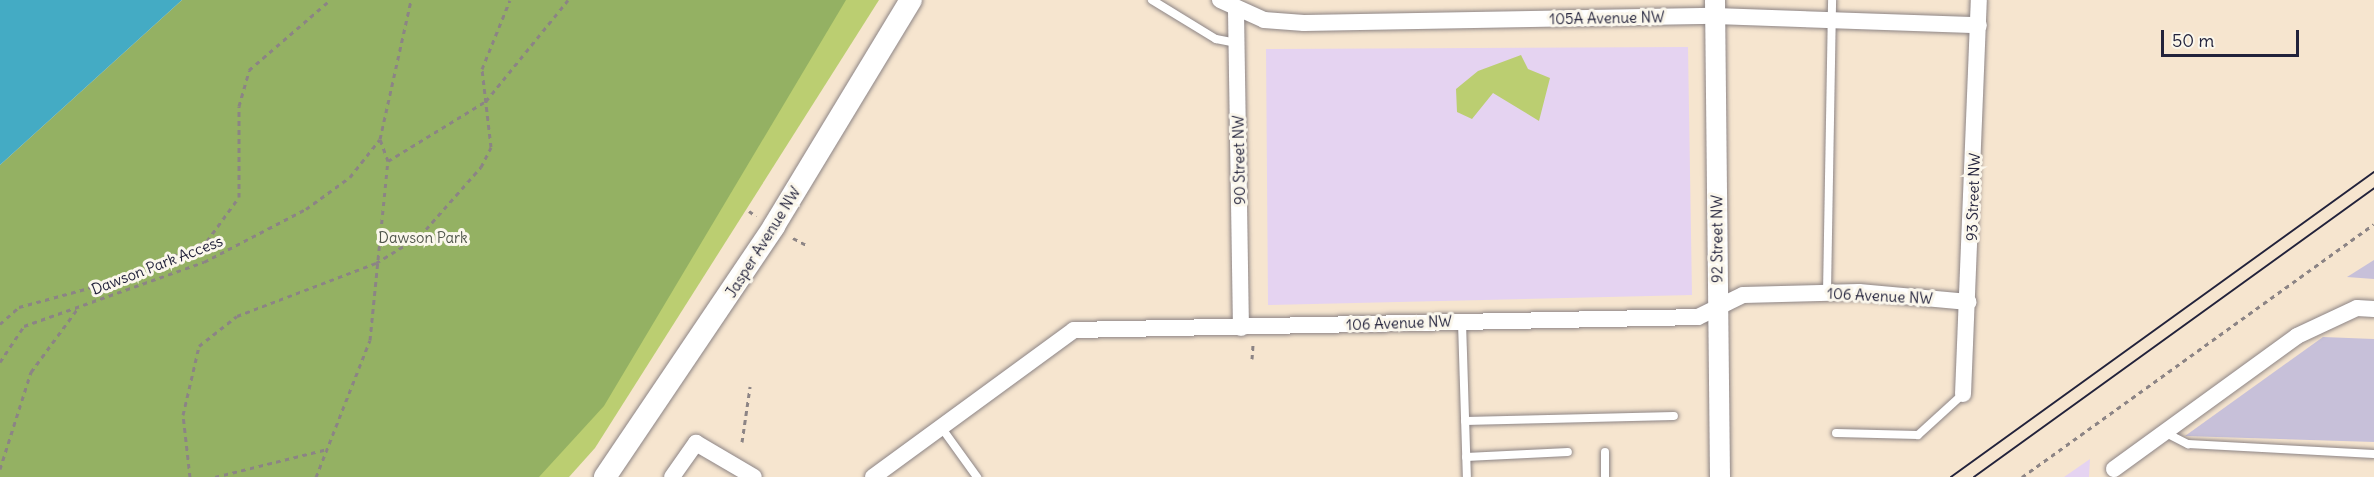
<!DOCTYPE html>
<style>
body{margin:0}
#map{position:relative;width:2374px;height:477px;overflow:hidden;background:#f6e5cf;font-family:Delius,sans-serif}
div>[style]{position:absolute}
.built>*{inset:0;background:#e5d3f1}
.industrial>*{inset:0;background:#c7c0d9}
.green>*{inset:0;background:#bbce71}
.forest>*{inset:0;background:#94b163}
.water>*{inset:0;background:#44abc4}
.path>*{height:3px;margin-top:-1.5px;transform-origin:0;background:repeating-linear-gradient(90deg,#8c8485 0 4.5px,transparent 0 9px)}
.roads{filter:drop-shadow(0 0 2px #8c8485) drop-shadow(0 0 2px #8c8485)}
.service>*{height:8px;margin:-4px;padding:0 4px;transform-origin:4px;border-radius:4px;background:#fff}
.minor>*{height:16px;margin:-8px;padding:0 8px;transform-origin:8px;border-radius:8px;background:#fff}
.tertiary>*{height:20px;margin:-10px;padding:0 10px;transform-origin:10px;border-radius:10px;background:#fff}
.secondary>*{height:22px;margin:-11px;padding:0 11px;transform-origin:11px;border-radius:11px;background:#fff}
.tram>*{height:1.5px;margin:-0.75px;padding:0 0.75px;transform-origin:0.75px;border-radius:0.75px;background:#22223b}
span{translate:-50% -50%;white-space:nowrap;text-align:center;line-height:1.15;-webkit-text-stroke:6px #fbf7ec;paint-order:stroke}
.street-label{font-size:15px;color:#22223b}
.park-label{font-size:15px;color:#50564b}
.scale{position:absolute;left:2161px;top:30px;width:138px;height:27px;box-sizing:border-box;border:3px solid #22223b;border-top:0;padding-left:8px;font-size:18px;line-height:21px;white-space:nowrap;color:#22223b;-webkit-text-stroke:4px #fbf7ec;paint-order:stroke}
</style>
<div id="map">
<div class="built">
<div style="clip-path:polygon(1688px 47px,1692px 295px,1268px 305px,1266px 49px)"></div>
<div style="clip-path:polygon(2090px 458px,2089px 477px,2064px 477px,2090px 459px)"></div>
</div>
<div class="industrial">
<div style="clip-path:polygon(2374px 260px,2374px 279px,2347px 277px)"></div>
<div style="clip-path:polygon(2323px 337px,2374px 339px,2374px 442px,2185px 436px)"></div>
</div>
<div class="green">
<div style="clip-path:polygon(811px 0,879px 0,595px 448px,569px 477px,463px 477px)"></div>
<div style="clip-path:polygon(1521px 55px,1528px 69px,1550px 78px,1539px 121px,1493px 93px,1472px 119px,1457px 112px,1456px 89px,1478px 71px)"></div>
</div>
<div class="forest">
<div style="clip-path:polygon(182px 0,846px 0,604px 406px,539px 477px,0 477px,0 165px)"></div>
</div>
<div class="water">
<div style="clip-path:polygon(0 0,182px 0,0 165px)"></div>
</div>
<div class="path">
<div style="left:388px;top:161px;width:115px;rotate:-31.5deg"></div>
<div style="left:486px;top:101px;width:130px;rotate:-50.9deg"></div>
<div style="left:749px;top:211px;width:9px;rotate:36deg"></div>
<div style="left:793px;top:238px;width:15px;rotate:28deg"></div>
<div style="left:0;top:324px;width:25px;rotate:-42deg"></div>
<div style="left:19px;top:307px;width:99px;rotate:-15.2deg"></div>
<div style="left:115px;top:281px;width:100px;rotate:-23.5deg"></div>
<div style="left:207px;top:241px;width:54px;rotate:-54deg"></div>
<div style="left:239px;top:197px;width:91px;rotate:-90deg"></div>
<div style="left:239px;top:106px;width:37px;rotate:-74deg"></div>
<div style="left:249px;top:70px;width:107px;rotate:-40.8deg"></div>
<div style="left:1252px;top:359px;width:14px;rotate:-86deg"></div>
<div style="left:0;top:362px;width:43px;rotate:-56.3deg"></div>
<div style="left:24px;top:326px;width:191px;rotate:-19.6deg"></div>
<div style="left:204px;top:262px;width:115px;rotate:-27.5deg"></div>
<div style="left:306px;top:209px;width:54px;rotate:-36deg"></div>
<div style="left:350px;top:177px;width:48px;rotate:-51.7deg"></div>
<div style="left:380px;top:139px;width:142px;rotate:-77.4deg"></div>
<div style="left:742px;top:442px;width:56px;rotate:-81.7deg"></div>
<div style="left:0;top:469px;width:102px;rotate:-72.3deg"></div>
<div style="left:31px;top:372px;width:79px;rotate:-53.7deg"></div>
<div style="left:190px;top:477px;width:62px;rotate:-96.4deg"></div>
<div style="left:183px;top:415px;width:71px;rotate:-76.9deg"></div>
<div style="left:199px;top:346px;width:48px;rotate:-38.3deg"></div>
<div style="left:237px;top:316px;width:149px;rotate:-20.9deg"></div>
<div style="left:376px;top:263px;width:52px;rotate:-31.5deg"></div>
<div style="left:420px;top:236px;width:92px;rotate:-48.5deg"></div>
<div style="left:481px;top:167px;width:22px;rotate:-63deg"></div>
<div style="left:491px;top:147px;width:79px;rotate:-96.6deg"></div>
<div style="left:482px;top:69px;width:74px;rotate:-67.9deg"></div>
<div style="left:215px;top:477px;width:115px;rotate:-14deg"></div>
<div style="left:316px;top:477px;width:147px;rotate:-68.5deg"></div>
<div style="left:370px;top:340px;width:180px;rotate:-84.3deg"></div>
<div style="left:388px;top:161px;width:23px;rotate:-110deg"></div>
<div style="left:2022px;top:477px;width:433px;rotate:-35.7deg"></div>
</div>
<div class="roads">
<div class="service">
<div style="left:1152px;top:0;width:75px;rotate:31.4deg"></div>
<div style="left:1216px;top:39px;width:21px;rotate:11deg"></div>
<div style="left:1827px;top:292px;width:292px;rotate:-89deg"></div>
<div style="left:1462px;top:322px;width:155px;rotate:88.2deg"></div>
<div style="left:1465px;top:421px;width:209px;rotate:-1.4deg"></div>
<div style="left:941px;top:427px;width:62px;rotate:54.2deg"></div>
<div style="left:1836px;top:433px;width:82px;rotate:1.4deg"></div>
<div style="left:1918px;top:435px;width:61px;rotate:-42.3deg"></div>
<div style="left:2166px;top:433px;width:25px;rotate:27deg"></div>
<div style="left:2188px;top:444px;width:186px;rotate:3.1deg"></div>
<div style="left:1605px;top:452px;width:25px;rotate:90deg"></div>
<div style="left:1466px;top:457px;width:102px;rotate:-2.8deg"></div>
</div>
<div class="minor">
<div style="left:1220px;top:0;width:48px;rotate:24.4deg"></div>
<div style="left:1264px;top:20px;width:40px;rotate:4.3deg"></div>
<div style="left:1304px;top:23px;width:411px;rotate:-1deg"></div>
<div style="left:1715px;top:16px;width:264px;rotate:2deg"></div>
<div style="left:1236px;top:11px;width:317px;rotate:89.1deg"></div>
<div style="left:1963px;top:394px;width:394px;rotate:-87.7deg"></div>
<div style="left:2114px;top:469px;width:226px;rotate:-36deg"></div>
<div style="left:2297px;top:336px;width:66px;rotate:-25deg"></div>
<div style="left:2357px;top:308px;width:17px;rotate:3deg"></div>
<div style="left:672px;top:477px;width:42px;rotate:-54.8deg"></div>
<div style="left:696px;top:443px;width:67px;rotate:30.4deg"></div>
<div style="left:873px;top:477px;width:249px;rotate:-36.2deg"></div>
<div style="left:1074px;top:330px;width:624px;rotate:-1.19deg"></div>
<div style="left:1698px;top:317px;width:50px;rotate:-26.1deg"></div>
<div style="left:1743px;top:295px;width:116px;rotate:-1.5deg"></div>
<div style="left:1859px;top:292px;width:110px;rotate:5.2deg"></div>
</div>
<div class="tertiary">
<div style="left:1715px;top:0;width:477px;rotate:89.4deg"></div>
</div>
<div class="secondary">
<div style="left:605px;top:477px;width:303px;rotate:-56deg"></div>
<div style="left:774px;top:226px;width:264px;rotate:-58.8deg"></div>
</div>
</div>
<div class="tram">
<div style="left:1951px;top:477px;width:521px;rotate:-35.79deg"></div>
<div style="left:1974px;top:477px;width:493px;rotate:-35.8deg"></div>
</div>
<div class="street-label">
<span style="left:1607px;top:18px;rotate:-1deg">105A Avenue NW</span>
<span style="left:1239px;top:160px;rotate:-91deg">90 Street NW</span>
<span style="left:1973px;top:197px;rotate:-88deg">93 Street NW</span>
<span style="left:1717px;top:239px;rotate:-90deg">92 Street NW</span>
<span style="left:763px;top:242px;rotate:-58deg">Jasper Avenue NW</span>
<span style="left:157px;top:265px;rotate:-21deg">Dawson Park Access</span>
<span style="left:1880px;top:296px;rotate:3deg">106 Avenue NW</span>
<span style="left:1399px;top:323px;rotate:-2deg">106 Avenue NW</span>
</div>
<div class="park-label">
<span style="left:423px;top:238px">Dawson Park</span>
</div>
<div class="scale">50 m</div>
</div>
